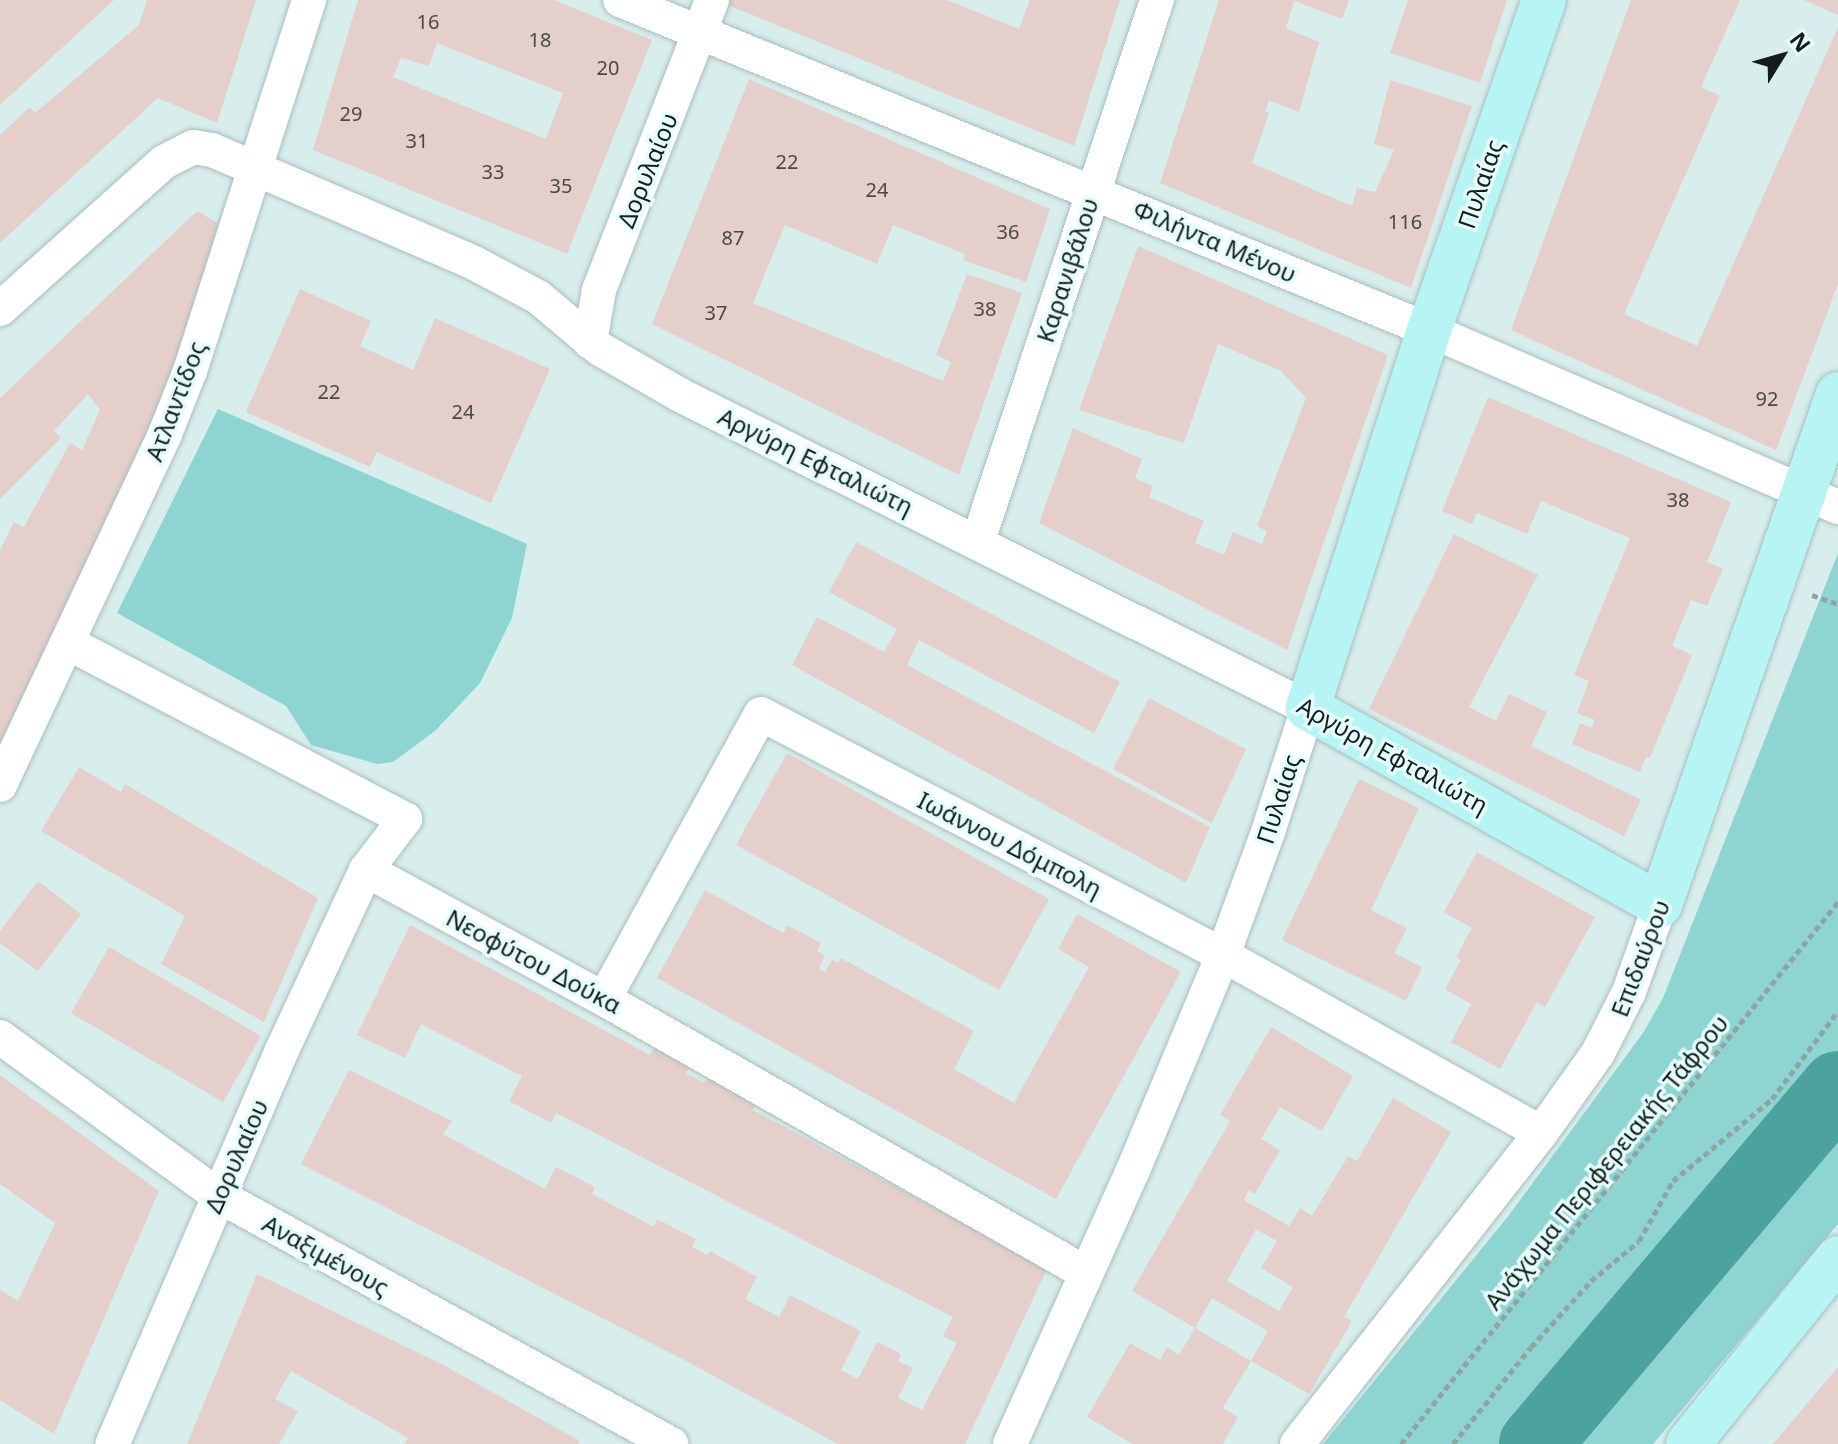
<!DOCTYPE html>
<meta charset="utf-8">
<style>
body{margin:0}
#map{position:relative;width:1838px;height:1444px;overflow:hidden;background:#d7eeec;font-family:"Noto Sans",sans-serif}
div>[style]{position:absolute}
.green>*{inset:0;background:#8ed4d0}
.river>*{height:72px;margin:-36px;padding:0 36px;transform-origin:36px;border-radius:36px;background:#4ba29e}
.building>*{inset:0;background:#e4cfcb}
.path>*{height:5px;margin-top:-2.5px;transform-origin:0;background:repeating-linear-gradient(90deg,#92a4a2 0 6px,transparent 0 10px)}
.roads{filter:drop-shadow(0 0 2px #a7bebc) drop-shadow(0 0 2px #a7bebc)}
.street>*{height:34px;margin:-17px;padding:0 17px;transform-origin:17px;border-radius:17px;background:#fff}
.secondary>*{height:44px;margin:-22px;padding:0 22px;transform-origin:22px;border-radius:22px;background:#b6f5f4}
span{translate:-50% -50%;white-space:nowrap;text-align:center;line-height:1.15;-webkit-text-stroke:7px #e4fcfa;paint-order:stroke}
.number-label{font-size:20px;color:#484a48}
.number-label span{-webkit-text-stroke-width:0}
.street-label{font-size:24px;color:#141d1c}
.north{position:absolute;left:1742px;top:16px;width:80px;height:80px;-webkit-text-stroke:6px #e4fcfa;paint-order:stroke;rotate:53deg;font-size:22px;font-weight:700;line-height:32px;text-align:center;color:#141d1c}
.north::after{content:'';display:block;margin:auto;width:28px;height:36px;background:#141d1c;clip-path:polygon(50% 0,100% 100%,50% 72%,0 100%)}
</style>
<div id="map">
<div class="green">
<div style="clip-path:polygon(218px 409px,527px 544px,512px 618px,480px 683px,435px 731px,393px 762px,377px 764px,311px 745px,286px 706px,117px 613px)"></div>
<div style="clip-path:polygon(1838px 553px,1838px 1224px,1653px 1444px,1323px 1444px,1509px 1215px,1643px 1033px,1663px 998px)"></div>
</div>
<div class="river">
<div style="left:1535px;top:1444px;width:468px;rotate:-49.7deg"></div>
</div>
<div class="building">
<div style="clip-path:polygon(0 0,114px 0,0 105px)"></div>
<div style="clip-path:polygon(147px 0,256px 0,217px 123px,158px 98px,0 243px,0 135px,30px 107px,35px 113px,139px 25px)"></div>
<div style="clip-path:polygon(evenodd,358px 0,554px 0,652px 40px,567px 254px,313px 150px,358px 0,437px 43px,563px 93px,546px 139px,393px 77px,401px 58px,429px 66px,437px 43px)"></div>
<div style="clip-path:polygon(724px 0,947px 0,1019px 29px,1030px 0,1120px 0,1074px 146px,723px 3px)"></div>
<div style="clip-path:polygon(1219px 0,1349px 0,1342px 19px,1294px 1px,1286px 28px,1319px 42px,1299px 112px,1269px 100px,1265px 112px,1269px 113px,1252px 163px,1352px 206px,1357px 188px,1375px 192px,1394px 150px,1374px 144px,1390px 80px,1472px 106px,1411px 288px,1160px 183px)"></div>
<div style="clip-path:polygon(1408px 0,1507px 0,1480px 83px,1390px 53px)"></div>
<div style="clip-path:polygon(1631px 0,1740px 0,1701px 87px,1720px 96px,1624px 314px,1697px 346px,1838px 27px,1838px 284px,1776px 450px,1511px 330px)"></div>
<div style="clip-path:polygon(1804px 0,1838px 0,1838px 15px)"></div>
<div style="clip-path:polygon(749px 79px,1050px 209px,1026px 282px,963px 260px,965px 254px,893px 225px,877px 264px,785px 225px,753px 303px,943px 381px,951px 362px,936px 355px,967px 274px,1022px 293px,959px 475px,652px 324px)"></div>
<div style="clip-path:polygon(197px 211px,221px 225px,185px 349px,0 754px,0 551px,14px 522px,24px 527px,70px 443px,82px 450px,100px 410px,88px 394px,54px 431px,61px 438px,0 499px,0 398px)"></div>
<div style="clip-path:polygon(1138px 246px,1388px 355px,1287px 650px,1039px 523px,1073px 428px,1142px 459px,1135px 478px,1153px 486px,1149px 497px,1204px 521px,1195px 543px,1224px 555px,1233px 532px,1262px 544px,1267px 531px,1257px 526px,1306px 398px,1281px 371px,1218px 344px,1184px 443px,1079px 410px)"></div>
<div style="clip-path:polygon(300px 289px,371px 321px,360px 346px,413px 370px,435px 318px,550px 369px,491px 503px,377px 452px,370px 467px,246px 412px)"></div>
<div style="clip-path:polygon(1488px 397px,1731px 502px,1707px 562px,1723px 569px,1707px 606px,1691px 600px,1672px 646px,1692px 655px,1650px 758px,1646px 757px,1640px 772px,1572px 744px,1580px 723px,1592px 728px,1595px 720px,1577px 713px,1589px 681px,1574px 675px,1630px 538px,1541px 501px,1527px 534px,1477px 513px,1472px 524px,1442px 511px)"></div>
<div style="clip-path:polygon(1454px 534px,1538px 575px,1469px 707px,1496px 721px,1509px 694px,1547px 712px,1531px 746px,1641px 800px,1624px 836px,1369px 709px)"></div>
<div style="clip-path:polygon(856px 542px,1120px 682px,1094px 733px,919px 640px,907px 665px,1210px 827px,1186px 883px,792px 665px,817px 617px,884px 652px,897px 629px,829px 592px)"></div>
<div style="clip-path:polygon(1149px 698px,1246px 749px,1212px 823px,1113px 769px)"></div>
<div style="clip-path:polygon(787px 753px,1049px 899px,999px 990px,736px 845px)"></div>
<div style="clip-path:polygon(79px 767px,121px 792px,125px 784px,318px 898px,264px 1022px,161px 964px,185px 916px,41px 831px)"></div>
<div style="clip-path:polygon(1359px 779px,1419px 808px,1371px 910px,1407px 928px,1394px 953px,1422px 967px,1406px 1001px,1282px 940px)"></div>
<div style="clip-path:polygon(1477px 852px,1595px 917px,1545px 1007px,1537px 1002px,1500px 1069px,1451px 1042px,1471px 1004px,1445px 989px,1461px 960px,1456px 957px,1472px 928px,1444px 912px)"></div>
<div style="clip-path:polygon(38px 881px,81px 914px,38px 971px,0 943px,0 931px)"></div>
<div style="clip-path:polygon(705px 890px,783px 933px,787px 925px,821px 943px,817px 951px,825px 956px,819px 968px,825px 972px,832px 960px,838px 963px,841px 958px,974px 1031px,954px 1069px,1014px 1103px,1089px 967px,1058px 949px,1077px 914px,1181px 972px,1056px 1199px,657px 978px)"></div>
<div style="clip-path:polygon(410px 925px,650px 1055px,654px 1048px,690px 1067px,686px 1073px,704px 1083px,708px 1077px,757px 1103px,753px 1110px,1047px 1269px,965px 1444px,838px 1444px,686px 1361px,301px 1164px,349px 1070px,452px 1121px,443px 1134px,545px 1189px,556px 1167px,595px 1187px,592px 1194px,654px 1227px,657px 1219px,696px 1239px,692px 1247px,707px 1255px,710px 1251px,757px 1277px,745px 1299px,779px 1317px,790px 1295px,861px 1331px,841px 1370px,858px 1379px,877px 1342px,901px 1354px,898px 1361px,913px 1368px,898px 1398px,922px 1410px,957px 1343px,943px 1336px,953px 1317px,556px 1113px,551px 1123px,509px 1101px,522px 1076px,421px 1024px,405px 1058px,357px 1035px)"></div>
<div style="clip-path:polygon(109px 947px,261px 1036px,223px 1102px,71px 1013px)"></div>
<div style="clip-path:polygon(evenodd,1271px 1027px,1353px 1076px,1322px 1131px,1280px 1107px,1261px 1139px,1280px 1150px,1255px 1194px,1249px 1190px,1244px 1200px,1289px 1226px,1300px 1208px,1312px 1216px,1348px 1156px,1357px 1161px,1393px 1098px,1451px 1132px,1344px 1317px,1352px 1321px,1309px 1394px,1251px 1361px,1268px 1331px,1212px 1298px,1195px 1328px,1132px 1291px,1230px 1121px,1220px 1115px,1271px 1027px,1256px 1229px,1277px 1241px,1261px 1268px,1293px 1287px,1279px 1311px,1227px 1281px,1256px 1229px)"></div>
<div style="clip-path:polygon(0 1075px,159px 1191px,54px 1434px,0 1400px,0 1290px,18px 1301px,55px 1223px,0 1184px)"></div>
<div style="clip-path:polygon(257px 1274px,447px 1367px,580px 1441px,578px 1444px,404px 1444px,408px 1438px,291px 1371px,275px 1399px,298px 1411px,279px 1444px,187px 1444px)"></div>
<div style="clip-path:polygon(1195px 1328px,1251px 1361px,1223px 1408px,1238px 1417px,1223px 1444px,1133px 1444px,1087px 1417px,1130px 1343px,1160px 1360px,1167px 1347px,1179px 1355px)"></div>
<div style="clip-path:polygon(1838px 1367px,1838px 1444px,1773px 1444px)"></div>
</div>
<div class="path">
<div style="left:1812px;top:595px;width:28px;rotate:19deg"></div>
<div style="left:1401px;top:1444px;width:696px;rotate:-51.12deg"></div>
<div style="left:1453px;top:1444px;width:124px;rotate:-51.2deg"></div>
<div style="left:1531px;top:1347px;width:89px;rotate:-47.7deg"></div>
<div style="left:1591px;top:1281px;width:62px;rotate:-39.8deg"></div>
<div style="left:1639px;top:1241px;width:69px;rotate:-60.5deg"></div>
<div style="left:1673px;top:1181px;width:129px;rotate:-39.6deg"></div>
<div style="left:1772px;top:1099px;width:110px;rotate:-53.1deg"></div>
</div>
<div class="roads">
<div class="street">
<div style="left:620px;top:0;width:874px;rotate:22.19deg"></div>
<div style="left:1429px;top:330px;width:446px;rotate:23.4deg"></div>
<div style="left:0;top:309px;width:220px;rotate:-41.9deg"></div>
<div style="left:164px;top:162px;width:33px;rotate:-27deg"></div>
<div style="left:193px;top:147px;width:19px;rotate:9deg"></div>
<div style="left:212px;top:150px;width:285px;rotate:23.3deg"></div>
<div style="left:474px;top:263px;width:72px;rotate:28deg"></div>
<div style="left:538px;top:297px;width:81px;rotate:40deg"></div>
<div style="left:600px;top:349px;width:92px;rotate:29.9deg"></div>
<div style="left:680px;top:395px;width:702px;rotate:26.49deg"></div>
<div style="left:1308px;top:708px;width:130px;rotate:107.9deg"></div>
<div style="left:1268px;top:832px;width:131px;rotate:110.1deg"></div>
<div style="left:1223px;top:955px;width:233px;rotate:112.7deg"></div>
<div style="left:1133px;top:1170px;width:300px;rotate:114.2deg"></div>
<div style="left:590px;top:342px;width:53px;rotate:-80.2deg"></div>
<div style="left:599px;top:290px;width:311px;rotate:-68.7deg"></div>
<div style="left:978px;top:541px;width:570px;rotate:-71.69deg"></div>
<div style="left:70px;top:644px;width:378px;rotate:27.6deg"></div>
<div style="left:405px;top:819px;width:64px;rotate:127.4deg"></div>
<div style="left:366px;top:870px;width:199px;rotate:115deg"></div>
<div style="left:282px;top:1050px;width:429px;rotate:113.3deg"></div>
<div style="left:0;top:785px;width:388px;rotate:-64.8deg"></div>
<div style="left:165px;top:434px;width:68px;rotate:-68.4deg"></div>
<div style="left:190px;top:371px;width:390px;rotate:-72.2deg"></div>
<div style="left:366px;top:870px;width:271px;rotate:28.5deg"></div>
<div style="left:604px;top:999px;width:554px;rotate:29.62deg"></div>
<div style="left:604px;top:999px;width:325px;rotate:-61.2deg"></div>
<div style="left:761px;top:714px;width:521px;rotate:27.55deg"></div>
<div style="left:1223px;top:955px;width:364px;rotate:29.2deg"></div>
<div style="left:0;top:1037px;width:271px;rotate:36deg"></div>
<div style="left:219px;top:1196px;width:516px;rotate:28.75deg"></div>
<div style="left:1297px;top:1444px;width:395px;rotate:-51.9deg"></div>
<div style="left:1541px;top:1133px;width:98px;rotate:-54.5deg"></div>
<div style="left:1598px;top:1053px;width:68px;rotate:-63.1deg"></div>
<div style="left:1629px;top:992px;width:92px;rotate:-70.4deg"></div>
</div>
<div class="secondary">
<div style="left:1544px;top:0;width:349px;rotate:109.2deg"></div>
<div style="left:1429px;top:330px;width:397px;rotate:107.8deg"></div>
<div style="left:1308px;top:708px;width:403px;rotate:29.2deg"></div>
<div style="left:1660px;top:905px;width:541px;rotate:-70.79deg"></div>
<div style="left:1688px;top:1444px;width:239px;rotate:-51.1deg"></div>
</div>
</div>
<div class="number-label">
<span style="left:428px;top:21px">16</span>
<span style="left:540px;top:39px">18</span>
<span style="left:608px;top:67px">20</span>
<span style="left:351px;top:113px">29</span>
<span style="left:417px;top:140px">31</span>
<span style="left:787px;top:161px">22</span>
<span style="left:493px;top:171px">33</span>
<span style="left:561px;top:185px">35</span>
<span style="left:877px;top:189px">24</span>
<span style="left:1405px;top:221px">116</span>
<span style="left:1008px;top:231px">36</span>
<span style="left:733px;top:237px">87</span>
<span style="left:985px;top:308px">38</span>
<span style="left:716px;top:312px">37</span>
<span style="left:329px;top:391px">22</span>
<span style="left:1767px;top:398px">92</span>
<span style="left:463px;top:411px">24</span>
<span style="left:1678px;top:499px">38</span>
</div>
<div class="street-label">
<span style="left:647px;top:170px;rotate:-68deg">Δορυλαίου</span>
<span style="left:1480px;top:184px;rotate:-71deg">Πυλαίας</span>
<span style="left:1215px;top:241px;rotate:23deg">Φιλήντα Μένου</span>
<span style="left:1067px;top:270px;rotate:-72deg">Καρανιβάλου</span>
<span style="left:175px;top:401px;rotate:-69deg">Ατλαντίδος</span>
<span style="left:816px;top:461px;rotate:26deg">Αργύρη Εφταλιώτη</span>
<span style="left:1393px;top:755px;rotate:29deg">Αργύρη Εφταλιώτη</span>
<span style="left:1278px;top:799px;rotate:-72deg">Πυλαίας</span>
<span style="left:1010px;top:844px;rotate:27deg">Ιωάννου Δόμπολη</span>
<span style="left:1640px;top:958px;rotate:-69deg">Επιδαύρου</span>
<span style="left:534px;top:961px;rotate:28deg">Νεοφύτου Δούκα</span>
<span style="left:236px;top:1156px;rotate:-66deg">Δορυλαίου</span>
<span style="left:1606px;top:1162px;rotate:-51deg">Ανάχωμα Περιφερειακής Τάφρου</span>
<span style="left:326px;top:1255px;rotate:29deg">Αναξιμένους</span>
</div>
<div class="north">N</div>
</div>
